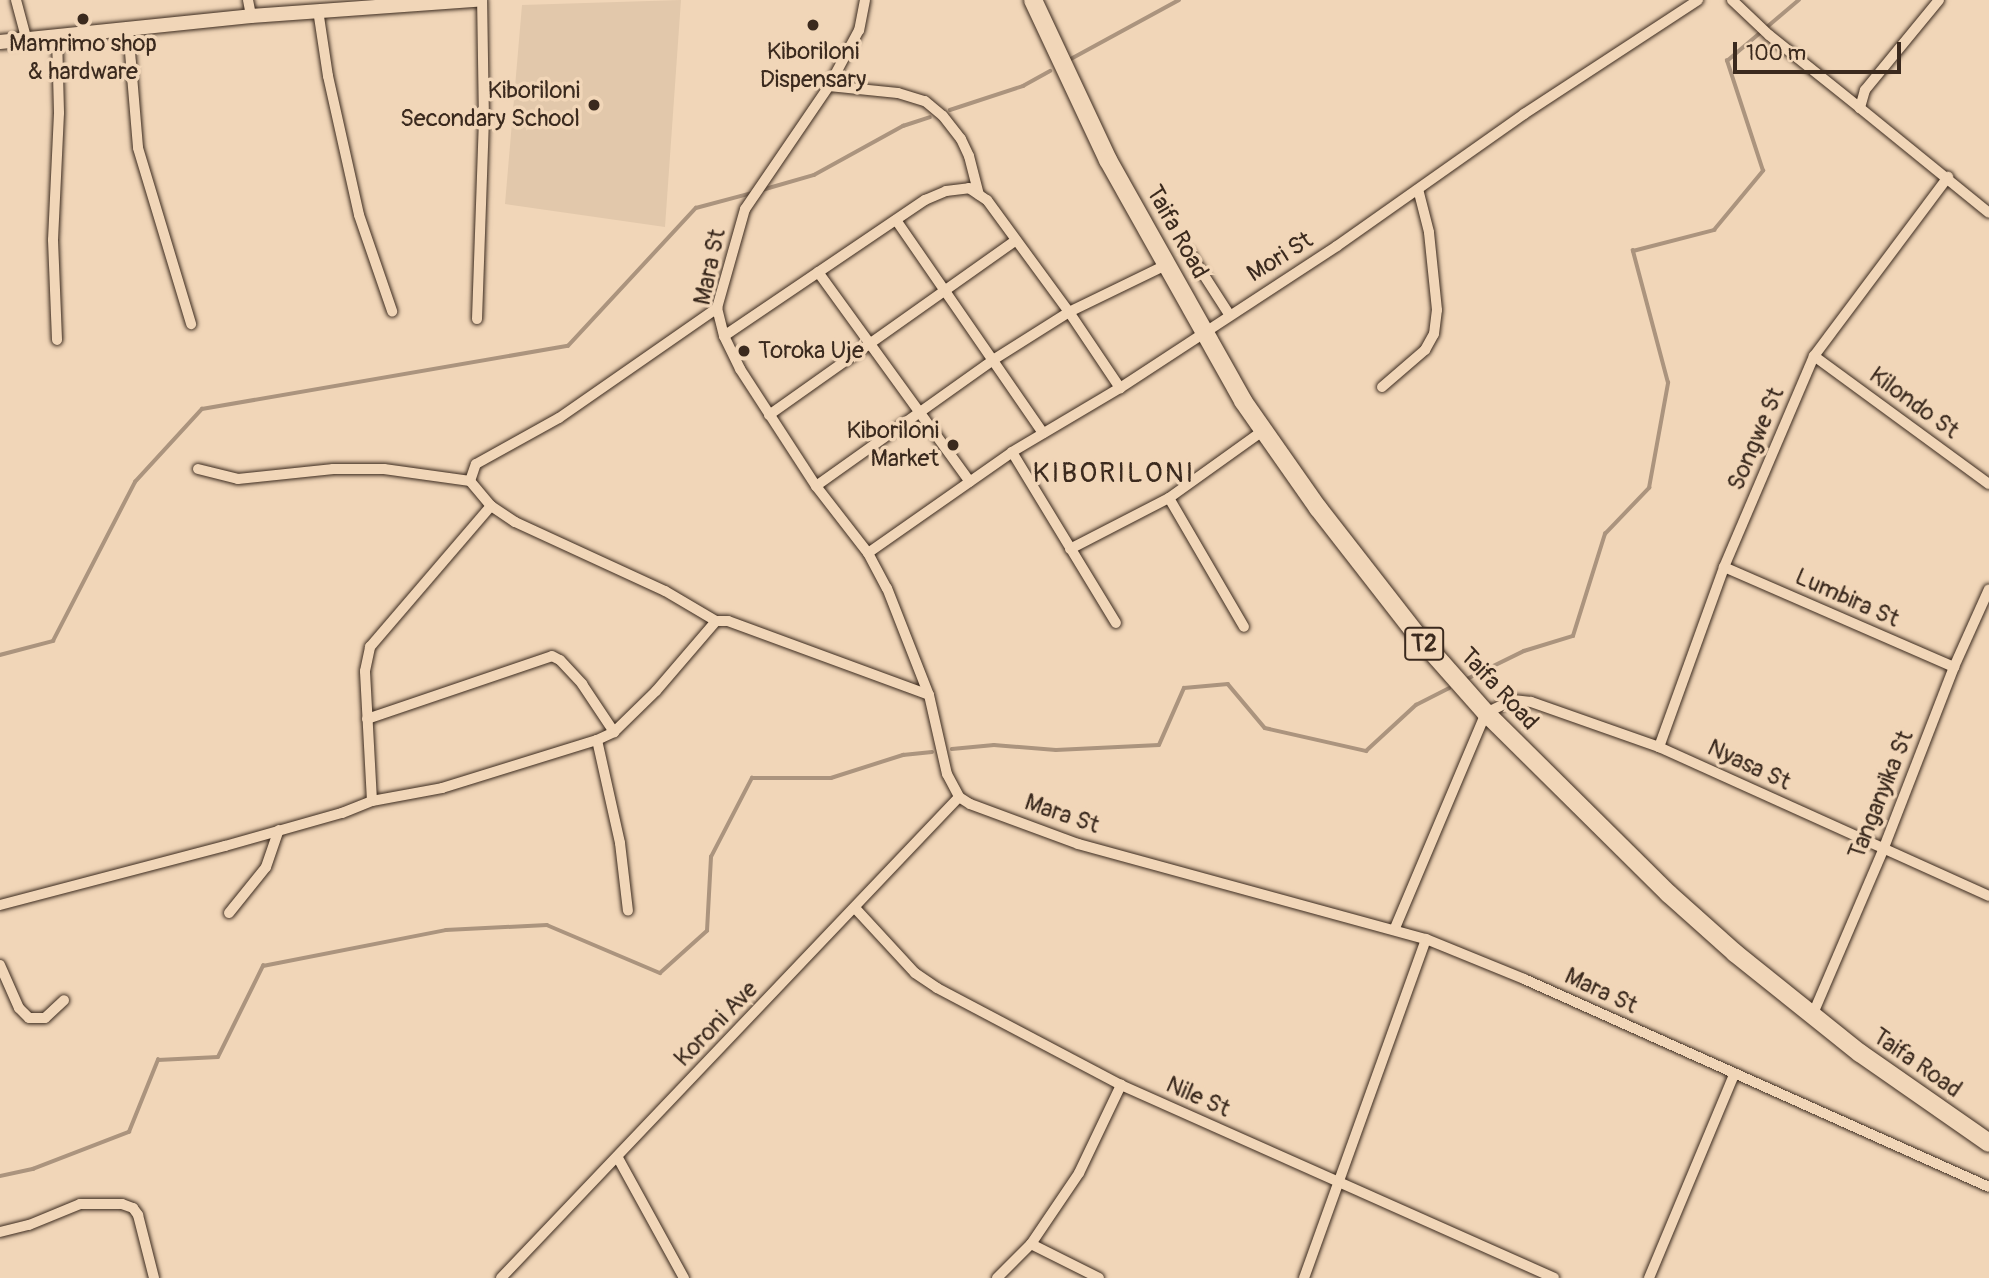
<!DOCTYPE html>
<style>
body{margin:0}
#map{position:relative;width:1989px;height:1278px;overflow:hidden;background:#f1d6b8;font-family:Pangolin,sans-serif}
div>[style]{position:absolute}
.built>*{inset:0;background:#e2c8ab}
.stream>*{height:3.5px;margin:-1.75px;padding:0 1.75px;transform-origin:1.75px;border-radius:1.75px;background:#ab947e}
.roads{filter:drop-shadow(0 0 2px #3b2a1e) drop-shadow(0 0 2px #3b2a1e)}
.minor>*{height:10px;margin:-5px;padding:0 5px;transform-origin:5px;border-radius:5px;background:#f1d6b8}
.tertiary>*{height:14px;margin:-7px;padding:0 7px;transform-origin:7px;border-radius:7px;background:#f1d6b8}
.trunk>*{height:18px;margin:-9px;padding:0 9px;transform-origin:9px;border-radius:9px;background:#f1d6b8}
.dots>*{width:19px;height:19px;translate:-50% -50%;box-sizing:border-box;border:4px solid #f1d6b8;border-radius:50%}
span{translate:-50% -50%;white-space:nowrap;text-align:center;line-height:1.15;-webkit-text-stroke:7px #f1d6b8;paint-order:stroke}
.shield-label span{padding:2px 5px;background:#f1d6b8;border:2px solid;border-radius:5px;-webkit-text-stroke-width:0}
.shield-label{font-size:23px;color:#3b2a1e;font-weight:700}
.poi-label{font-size:24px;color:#3b2a1e}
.right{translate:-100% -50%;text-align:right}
.left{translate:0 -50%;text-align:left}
.street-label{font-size:24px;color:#3b2a1e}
.quarter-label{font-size:28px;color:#3b2a1e;letter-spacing:2px}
.scale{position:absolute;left:1733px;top:42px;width:168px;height:32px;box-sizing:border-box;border:4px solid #3b2a1e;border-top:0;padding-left:9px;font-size:21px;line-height:24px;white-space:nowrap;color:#3b2a1e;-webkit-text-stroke:5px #f1d6b8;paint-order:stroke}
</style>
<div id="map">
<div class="built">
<div style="clip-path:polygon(681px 0,665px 227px,505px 204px,522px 5px)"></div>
</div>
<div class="stream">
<div style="left:1069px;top:60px;width:125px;rotate:-28.6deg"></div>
<div style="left:950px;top:110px;width:77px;rotate:-18.2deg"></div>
<div style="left:1023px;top:86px;width:31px;rotate:-29deg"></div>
<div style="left:762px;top:190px;width:54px;rotate:-16.1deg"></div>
<div style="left:814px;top:175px;width:102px;rotate:-28.8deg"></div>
<div style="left:903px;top:126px;width:28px;rotate:-18deg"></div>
<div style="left:0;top:655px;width:55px;rotate:-14.8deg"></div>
<div style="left:53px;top:641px;width:179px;rotate:-62.7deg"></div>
<div style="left:135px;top:482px;width:99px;rotate:-47.5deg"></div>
<div style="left:202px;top:409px;width:371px;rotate:-9.8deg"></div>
<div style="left:568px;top:346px;width:188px;rotate:-47.2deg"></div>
<div style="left:696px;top:208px;width:58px;rotate:-15deg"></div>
<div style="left:1469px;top:678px;width:61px;rotate:-26.1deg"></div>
<div style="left:1524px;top:651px;width:51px;rotate:-17deg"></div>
<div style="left:1573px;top:636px;width:107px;rotate:-72.6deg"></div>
<div style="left:1605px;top:534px;width:64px;rotate:-46.3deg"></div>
<div style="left:1649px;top:488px;width:107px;rotate:-79.7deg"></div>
<div style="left:1668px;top:383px;width:137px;rotate:-104.9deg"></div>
<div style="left:1633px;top:251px;width:84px;rotate:-14.5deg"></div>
<div style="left:1714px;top:230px;width:77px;rotate:-50.3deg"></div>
<div style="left:1763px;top:171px;width:116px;rotate:-108.1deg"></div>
<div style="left:1727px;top:61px;width:94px;rotate:-40.3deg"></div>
<div style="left:952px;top:749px;width:42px;rotate:-5.4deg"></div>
<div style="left:994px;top:745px;width:62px;rotate:4.6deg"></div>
<div style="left:1056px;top:750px;width:103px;rotate:-2.8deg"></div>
<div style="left:1159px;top:745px;width:62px;rotate:-66.3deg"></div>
<div style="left:1184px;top:688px;width:44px;rotate:-5.2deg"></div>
<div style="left:1228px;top:684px;width:57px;rotate:49.9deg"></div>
<div style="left:1265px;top:728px;width:104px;rotate:12.8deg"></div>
<div style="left:1366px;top:751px;width:68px;rotate:-42.6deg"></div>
<div style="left:1416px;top:705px;width:37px;rotate:-27deg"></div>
<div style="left:0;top:1176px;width:34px;rotate:-12deg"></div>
<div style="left:33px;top:1169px;width:103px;rotate:-21.1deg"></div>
<div style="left:129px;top:1132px;width:78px;rotate:-68.1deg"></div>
<div style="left:158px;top:1060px;width:60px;rotate:-2.9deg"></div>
<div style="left:218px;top:1057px;width:102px;rotate:-63.7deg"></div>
<div style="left:263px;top:966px;width:187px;rotate:-11.1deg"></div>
<div style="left:446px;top:930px;width:101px;rotate:-2.8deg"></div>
<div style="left:547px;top:925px;width:123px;rotate:23deg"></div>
<div style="left:660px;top:973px;width:63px;rotate:-41.8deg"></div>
<div style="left:707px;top:931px;width:74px;rotate:-86.9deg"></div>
<div style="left:711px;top:857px;width:89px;rotate:-62.6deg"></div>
<div style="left:752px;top:778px;width:79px"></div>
<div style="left:831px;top:778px;width:76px;rotate:-17.7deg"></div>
<div style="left:903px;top:755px;width:29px;rotate:-6deg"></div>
</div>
<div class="roads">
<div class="minor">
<div style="left:16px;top:0;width:39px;rotate:75deg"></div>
<div style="left:248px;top:0;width:16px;rotate:79deg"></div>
<div style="left:865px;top:0;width:31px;rotate:101deg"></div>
<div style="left:859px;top:30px;width:64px;rotate:118.2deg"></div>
<div style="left:829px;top:86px;width:149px;rotate:124.3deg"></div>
<div style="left:745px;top:209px;width:103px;rotate:105.8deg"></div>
<div style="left:717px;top:308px;width:29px;rotate:76deg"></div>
<div style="left:724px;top:336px;width:37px;rotate:64deg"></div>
<div style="left:740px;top:369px;width:140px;rotate:57deg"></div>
<div style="left:816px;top:486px;width:85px;rotate:52.2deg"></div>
<div style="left:868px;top:553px;width:40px;rotate:62deg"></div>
<div style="left:887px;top:588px;width:115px;rotate:68.6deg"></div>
<div style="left:929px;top:695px;width:81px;rotate:77.2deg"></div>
<div style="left:947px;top:774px;width:26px;rotate:62deg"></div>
<div style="left:959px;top:797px;width:13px;rotate:32deg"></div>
<div style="left:970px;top:804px;width:115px;rotate:20.3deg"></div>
<div style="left:1078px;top:844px;width:361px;rotate:15.3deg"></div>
<div style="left:1426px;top:939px;width:106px;rotate:22.2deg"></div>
<div style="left:1524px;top:979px;width:509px;rotate:24.1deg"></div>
<div style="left:1732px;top:0;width:51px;rotate:43.4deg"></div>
<div style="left:1769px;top:35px;width:117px;rotate:38.7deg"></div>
<div style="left:1939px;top:0;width:117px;rotate:129.4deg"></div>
<div style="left:1865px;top:90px;width:19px;rotate:106deg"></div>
<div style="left:1860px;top:108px;width:166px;rotate:39.1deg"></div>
<div style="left:318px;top:10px;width:67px;rotate:81.4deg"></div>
<div style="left:328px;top:76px;width:142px;rotate:77.4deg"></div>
<div style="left:359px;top:215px;width:102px;rotate:71deg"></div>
<div style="left:128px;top:28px;width:120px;rotate:85.2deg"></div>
<div style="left:138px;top:148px;width:184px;rotate:73.2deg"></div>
<div style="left:57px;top:36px;width:77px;rotate:88.5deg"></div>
<div style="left:59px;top:113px;width:127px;rotate:92.7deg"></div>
<div style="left:53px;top:240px;width:100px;rotate:87.7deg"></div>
<div style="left:829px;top:86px;width:69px;rotate:5.8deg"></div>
<div style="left:898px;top:93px;width:28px;rotate:17deg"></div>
<div style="left:925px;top:101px;width:23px;rotate:40deg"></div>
<div style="left:943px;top:116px;width:29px;rotate:52deg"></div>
<div style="left:961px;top:139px;width:19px;rotate:65deg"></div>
<div style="left:969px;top:156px;width:40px;rotate:75.6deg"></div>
<div style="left:896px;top:220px;width:259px;rotate:55.4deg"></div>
<div style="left:1189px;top:252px;width:74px;rotate:57.2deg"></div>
<div style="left:818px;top:272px;width:259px;rotate:54.1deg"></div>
<div style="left:477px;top:319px;width:197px;rotate:-88deg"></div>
<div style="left:484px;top:122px;width:122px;rotate:-90.9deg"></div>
<div style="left:724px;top:336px;width:243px;rotate:-34.1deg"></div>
<div style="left:925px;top:200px;width:23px;rotate:-23deg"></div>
<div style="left:946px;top:191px;width:23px;rotate:-7deg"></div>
<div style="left:969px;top:188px;width:22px;rotate:34deg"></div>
<div style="left:987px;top:200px;width:139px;rotate:53.8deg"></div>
<div style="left:1069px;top:312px;width:92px;rotate:56.1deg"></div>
<div style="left:1814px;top:356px;width:217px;rotate:36.2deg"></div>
<div style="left:1382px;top:387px;width:57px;rotate:-40.7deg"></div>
<div style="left:1425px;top:350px;width:18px;rotate:-61deg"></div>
<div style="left:1434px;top:334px;width:24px;rotate:-83deg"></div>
<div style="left:1437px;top:310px;width:78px;rotate:-95.9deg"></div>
<div style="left:1429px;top:232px;width:44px;rotate:-104.3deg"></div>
<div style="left:769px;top:415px;width:301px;rotate:-35.3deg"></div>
<div style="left:1012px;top:452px;width:200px;rotate:58.7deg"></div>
<div style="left:198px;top:469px;width:41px;rotate:14deg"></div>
<div style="left:238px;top:479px;width:96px;rotate:-6deg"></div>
<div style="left:333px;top:469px;width:51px"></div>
<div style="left:384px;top:469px;width:87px;rotate:7.9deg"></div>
<div style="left:816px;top:486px;width:217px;rotate:-35.4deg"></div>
<div style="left:993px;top:360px;width:90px;rotate:-32.3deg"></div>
<div style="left:1069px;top:312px;width:110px;rotate:-25.9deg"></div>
<div style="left:1169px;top:498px;width:149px;rotate:59.8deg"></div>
<div style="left:1070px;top:549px;width:111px;rotate:-27.3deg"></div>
<div style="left:1169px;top:498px;width:117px;rotate:-35.6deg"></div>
<div style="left:868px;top:553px;width:176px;rotate:-35deg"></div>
<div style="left:1012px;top:452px;width:126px;rotate:-30.7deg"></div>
<div style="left:1120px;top:388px;width:259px;rotate:-33.2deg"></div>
<div style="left:1337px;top:246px;width:229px;rotate:-35.2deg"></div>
<div style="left:1524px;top:114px;width:208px;rotate:-33.2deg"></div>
<div style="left:1724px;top:567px;width:251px;rotate:23.5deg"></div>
<div style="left:716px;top:621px;width:59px;rotate:-149.5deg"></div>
<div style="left:665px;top:591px;width:165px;rotate:-155.3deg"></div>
<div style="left:515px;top:522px;width:29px;rotate:-146deg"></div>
<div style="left:491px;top:506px;width:33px;rotate:-130deg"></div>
<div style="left:470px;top:481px;width:18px;rotate:-71deg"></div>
<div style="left:476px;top:464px;width:95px;rotate:-29deg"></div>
<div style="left:559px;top:418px;width:193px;rotate:-34.8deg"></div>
<div style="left:367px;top:719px;width:195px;rotate:-18.8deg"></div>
<div style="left:552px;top:656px;width:9px;rotate:27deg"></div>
<div style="left:560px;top:660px;width:33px;rotate:47deg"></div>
<div style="left:582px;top:684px;width:58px;rotate:56.3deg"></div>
<div style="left:597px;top:740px;width:106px;rotate:77.4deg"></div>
<div style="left:620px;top:843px;width:68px;rotate:83.3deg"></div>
<div style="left:1659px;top:747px;width:191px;rotate:-70.1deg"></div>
<div style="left:1724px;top:567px;width:229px;rotate:-66.9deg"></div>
<div style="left:1814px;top:356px;width:224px;rotate:-53.2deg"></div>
<div style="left:372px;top:801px;width:130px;rotate:-93.1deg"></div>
<div style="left:365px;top:671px;width:25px;rotate:-78deg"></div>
<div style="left:370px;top:647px;width:186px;rotate:-49.4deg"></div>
<div style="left:0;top:905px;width:233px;rotate:-14.7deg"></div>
<div style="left:225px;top:846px;width:122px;rotate:-15.8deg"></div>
<div style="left:342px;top:813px;width:32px;rotate:-22deg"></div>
<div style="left:372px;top:801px;width:71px;rotate:-10.5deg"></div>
<div style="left:442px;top:788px;width:162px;rotate:-17.2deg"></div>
<div style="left:597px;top:740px;width:19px;rotate:-25deg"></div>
<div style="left:614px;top:732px;width:59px;rotate:-44.3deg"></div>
<div style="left:656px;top:691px;width:92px;rotate:-49.4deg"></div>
<div style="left:716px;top:621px;width:12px"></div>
<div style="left:728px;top:621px;width:214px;rotate:20.2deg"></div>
<div style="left:855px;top:908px;width:88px;rotate:47.3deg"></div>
<div style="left:915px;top:973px;width:27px;rotate:34deg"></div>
<div style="left:937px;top:988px;width:208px;rotate:27.8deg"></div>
<div style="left:1121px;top:1085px;width:474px;rotate:24deg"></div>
<div style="left:229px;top:913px;width:59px;rotate:-51.2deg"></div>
<div style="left:266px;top:867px;width:39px;rotate:-71deg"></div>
<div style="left:1395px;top:928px;width:233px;rotate:-67.1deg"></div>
<div style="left:1486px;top:713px;width:30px;rotate:-26deg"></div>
<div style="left:1513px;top:700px;width:18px;rotate:6deg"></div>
<div style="left:1531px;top:702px;width:136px;rotate:19.4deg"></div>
<div style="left:1659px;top:747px;width:362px;rotate:24.3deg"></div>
<div style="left:0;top:965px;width:47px;rotate:66.2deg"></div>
<div style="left:19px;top:1008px;width:14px;rotate:45deg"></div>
<div style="left:29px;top:1018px;width:16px"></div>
<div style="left:45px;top:1018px;width:26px;rotate:-43deg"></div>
<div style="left:1812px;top:1016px;width:181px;rotate:-66.8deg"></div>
<div style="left:1883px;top:850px;width:196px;rotate:-68.8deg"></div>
<div style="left:1954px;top:667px;width:85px;rotate:-65.8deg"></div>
<div style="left:618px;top:1158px;width:137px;rotate:61.2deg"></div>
<div style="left:0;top:1232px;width:30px;rotate:-14deg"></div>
<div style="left:29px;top:1225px;width:55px;rotate:-22.4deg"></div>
<div style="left:80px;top:1204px;width:42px"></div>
<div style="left:122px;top:1204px;width:12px;rotate:20deg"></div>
<div style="left:133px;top:1208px;width:9px;rotate:54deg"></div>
<div style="left:138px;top:1215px;width:65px;rotate:75.7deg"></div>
<div style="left:1031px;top:1244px;width:86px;rotate:-55.9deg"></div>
<div style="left:1079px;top:1173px;width:98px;rotate:-64.5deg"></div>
<div style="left:501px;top:1278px;width:664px;rotate:-46.4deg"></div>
<div style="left:997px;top:1278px;width:48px;rotate:-45deg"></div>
<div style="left:1031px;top:1244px;width:76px;rotate:26.6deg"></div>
<div style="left:1304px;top:1278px;width:360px;rotate:-70.2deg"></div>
<div style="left:1649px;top:1278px;width:220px;rotate:-67.3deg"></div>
</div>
<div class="tertiary">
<div style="left:0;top:42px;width:252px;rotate:-5.9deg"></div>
<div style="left:251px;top:16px;width:226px;rotate:-4.1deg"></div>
</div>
<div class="trunk">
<div style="left:1033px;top:0;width:177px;rotate:64.9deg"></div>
<div style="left:1108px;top:160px;width:276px;rotate:60.7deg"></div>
<div style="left:1243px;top:401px;width:131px;rotate:55deg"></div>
<div style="left:1318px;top:508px;width:161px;rotate:52.1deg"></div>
<div style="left:1417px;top:635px;width:104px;rotate:48.5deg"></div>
<div style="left:1486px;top:713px;width:257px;rotate:44.7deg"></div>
<div style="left:1669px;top:894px;width:89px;rotate:41.8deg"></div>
<div style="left:1735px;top:953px;width:160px;rotate:38.7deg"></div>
<div style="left:1860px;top:1053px;width:157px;rotate:34.9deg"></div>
</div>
</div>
<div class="dots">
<div style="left:83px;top:19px;background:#3b2a1e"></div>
<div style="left:813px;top:25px;background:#3b2a1e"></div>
<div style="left:594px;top:105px;background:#3b2a1e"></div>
<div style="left:744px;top:351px;background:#3b2a1e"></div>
<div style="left:953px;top:445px;background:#3b2a1e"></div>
</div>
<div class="shield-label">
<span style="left:1424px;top:644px">T2</span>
</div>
<div class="poi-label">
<span style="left:83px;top:58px">Mamrimo shop<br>&amp; hardware</span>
<span style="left:813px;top:66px">Kiboriloni<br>Dispensary</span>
<span class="right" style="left:580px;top:105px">Kiboriloni<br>Secondary School</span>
<span class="left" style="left:758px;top:351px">Toroka Uje</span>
<span class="right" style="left:939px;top:445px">Kiboriloni<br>Market</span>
</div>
<div class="street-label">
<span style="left:1177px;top:232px;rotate:61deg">Taifa Road</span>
<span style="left:1280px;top:257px;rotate:-32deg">Mori St</span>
<span style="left:710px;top:267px;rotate:-78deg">Mara St</span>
<span style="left:1914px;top:403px;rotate:36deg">Kilondo St</span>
<span style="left:1756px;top:439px;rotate:-67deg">Songwe St</span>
<span style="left:1847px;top:598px;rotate:24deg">Lumbira St</span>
<span style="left:1499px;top:689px;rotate:47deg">Taifa Road</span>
<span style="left:1749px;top:765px;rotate:25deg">Nyasa St</span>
<span style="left:1881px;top:795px;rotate:-68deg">Tanganyika St</span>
<span style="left:1062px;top:814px;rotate:19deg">Mara St</span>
<span style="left:1601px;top:991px;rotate:25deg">Mara St</span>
<span style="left:716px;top:1024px;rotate:-46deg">Koroni Ave</span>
<span style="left:1917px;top:1063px;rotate:35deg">Taifa Road</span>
<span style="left:1198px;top:1097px;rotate:24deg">Nile St</span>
</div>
<div class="quarter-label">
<span style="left:1114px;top:474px">KIBORILONI</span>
</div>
<div class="scale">100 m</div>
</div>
